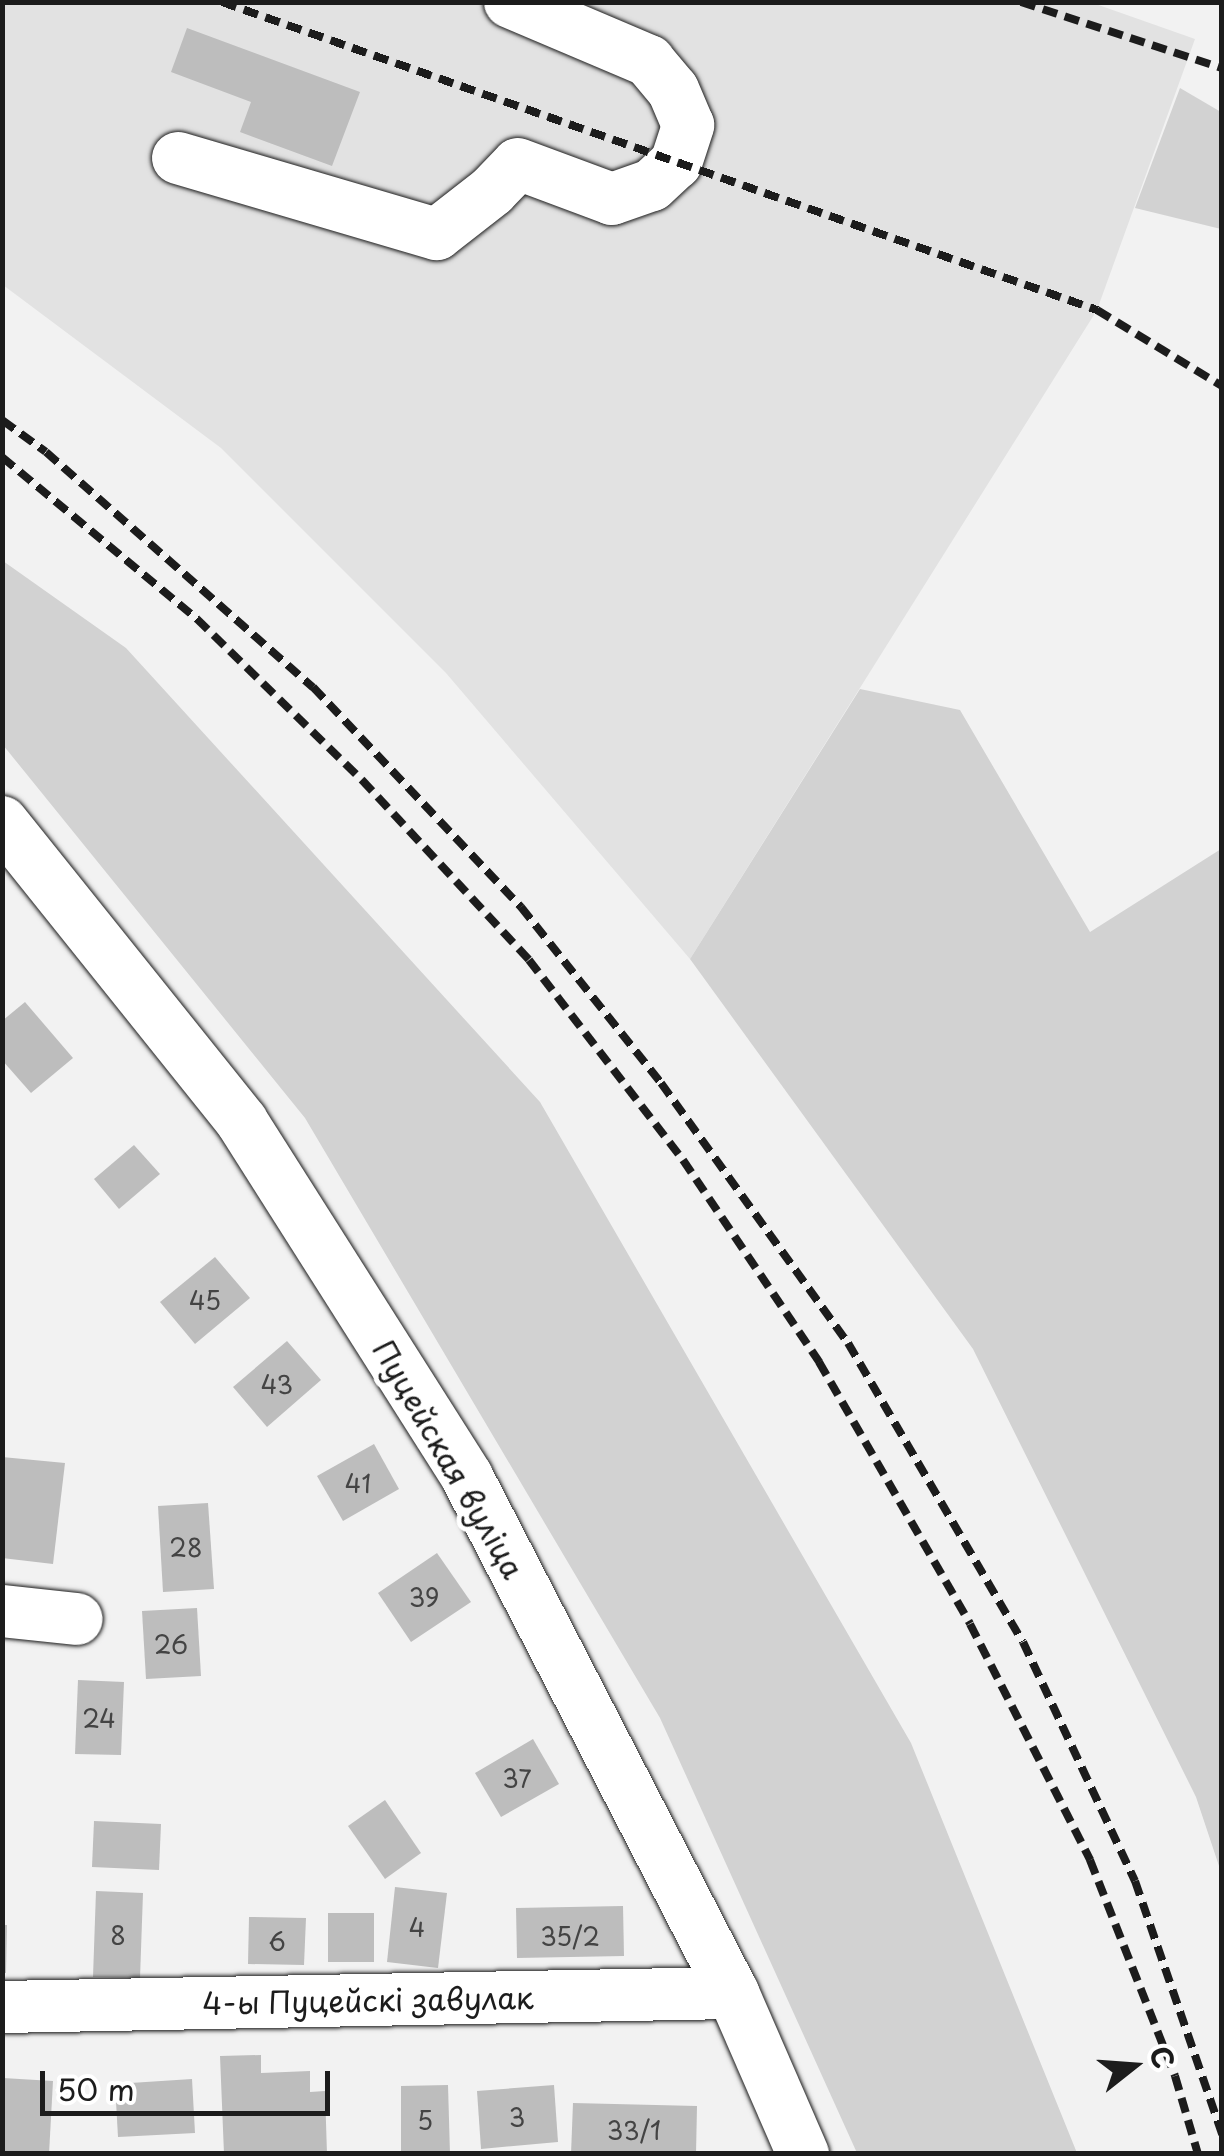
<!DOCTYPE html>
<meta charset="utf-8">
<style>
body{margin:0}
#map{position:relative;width:1224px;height:2156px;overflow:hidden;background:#f2f2f2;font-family:"Playpen Sans",sans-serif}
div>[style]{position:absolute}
.built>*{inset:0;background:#e2e2e2}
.green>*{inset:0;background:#d2d2d2}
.building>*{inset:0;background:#bdbdbd}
.roads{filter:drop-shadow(0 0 2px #1c1c1c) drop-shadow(0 0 2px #1c1c1c)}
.minor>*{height:52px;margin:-26px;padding:0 26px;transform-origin:26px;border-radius:26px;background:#fff}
.rail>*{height:8px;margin-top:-4px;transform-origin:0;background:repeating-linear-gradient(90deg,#1c1c1c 0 15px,transparent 0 23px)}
span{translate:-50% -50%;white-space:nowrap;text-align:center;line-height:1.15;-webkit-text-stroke:10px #fff;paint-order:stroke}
.number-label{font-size:25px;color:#444}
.number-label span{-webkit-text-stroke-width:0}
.street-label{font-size:30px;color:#1c1c1c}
.frame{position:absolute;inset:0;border:5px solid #1c1c1c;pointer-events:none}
.north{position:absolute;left:1084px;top:2016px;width:100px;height:100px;-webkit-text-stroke:8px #fff;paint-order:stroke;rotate:73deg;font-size:28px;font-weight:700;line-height:40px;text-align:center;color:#1c1c1c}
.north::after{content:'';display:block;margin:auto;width:35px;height:45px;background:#1c1c1c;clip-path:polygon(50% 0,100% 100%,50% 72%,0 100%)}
.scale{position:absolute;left:40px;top:2071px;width:290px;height:45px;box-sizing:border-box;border:5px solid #1c1c1c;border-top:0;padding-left:12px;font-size:30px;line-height:35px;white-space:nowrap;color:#1c1c1c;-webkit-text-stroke:8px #fff;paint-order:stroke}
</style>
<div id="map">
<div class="built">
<div style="clip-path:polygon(1090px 2px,1195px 39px,1097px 310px,690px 959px,446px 673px,221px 448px,3px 285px,2px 3px)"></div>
</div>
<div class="green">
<div style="clip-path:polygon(1180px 88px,1221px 112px,1221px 229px,1135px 208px)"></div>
<div style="clip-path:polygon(3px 561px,126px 648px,540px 1102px,911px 1743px,1077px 2153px,857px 2153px,660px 1718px,305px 1118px,3px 745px)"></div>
<div style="clip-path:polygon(860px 689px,960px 710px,1090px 932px,1221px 849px,1221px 1872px,1196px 1797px,973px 1349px,690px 959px)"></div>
</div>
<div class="building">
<div style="clip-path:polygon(187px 28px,360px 92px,332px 166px,240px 132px,251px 102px,171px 72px)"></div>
<div style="clip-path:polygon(25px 1002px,73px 1058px,31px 1093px,2px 1060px,2px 1021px)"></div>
<div style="clip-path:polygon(134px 1145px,160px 1174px,119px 1209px,94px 1179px)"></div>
<div style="clip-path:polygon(215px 1257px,250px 1298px,195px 1344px,160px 1302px)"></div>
<div style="clip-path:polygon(287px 1341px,321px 1380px,267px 1427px,233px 1387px)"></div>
<div style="clip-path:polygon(374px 1444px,399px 1489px,343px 1521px,317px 1476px)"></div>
<div style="clip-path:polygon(2px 1457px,65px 1463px,53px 1564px,2px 1558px)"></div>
<div style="clip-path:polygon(208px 1503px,214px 1589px,163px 1592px,158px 1506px)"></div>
<div style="clip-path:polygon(437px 1553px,471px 1602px,411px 1642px,378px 1593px)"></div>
<div style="clip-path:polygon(197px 1608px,201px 1676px,146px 1679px,142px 1611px)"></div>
<div style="clip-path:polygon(78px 1680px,124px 1682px,121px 1755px,75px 1754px)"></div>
<div style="clip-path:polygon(533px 1739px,559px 1784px,501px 1817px,475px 1773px)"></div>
<div style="clip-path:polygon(385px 1800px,421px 1853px,385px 1879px,348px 1826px)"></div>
<div style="clip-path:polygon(94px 1821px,161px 1824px,159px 1870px,92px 1867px)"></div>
<div style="clip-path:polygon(395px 1887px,447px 1893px,438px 1968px,387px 1962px)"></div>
<div style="clip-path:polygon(96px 1891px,143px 1893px,140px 1978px,93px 1977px)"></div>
<div style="clip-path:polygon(623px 1906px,624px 1956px,517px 1958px,516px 1908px)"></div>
<div style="clip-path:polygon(328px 1913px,374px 1913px,374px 1962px,328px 1962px)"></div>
<div style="clip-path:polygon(249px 1917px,306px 1918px,304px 1965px,248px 1964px)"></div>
<div style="clip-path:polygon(2px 1925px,7px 1925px,6px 1973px,2px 1973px)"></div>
<div style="clip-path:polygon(261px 2055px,261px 2073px,310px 2071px,310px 2092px,325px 2091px,327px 2154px,224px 2154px,220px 2056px)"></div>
<div style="clip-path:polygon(3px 2078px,53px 2081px,49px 2154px,2px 2154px)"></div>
<div style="clip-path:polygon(192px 2079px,195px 2133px,118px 2137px,115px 2084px)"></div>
<div style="clip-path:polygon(448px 2085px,450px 2154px,401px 2154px,401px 2086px)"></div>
<div style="clip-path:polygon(554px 2085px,558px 2142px,481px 2149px,477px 2091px)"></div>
<div style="clip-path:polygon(573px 2103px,697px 2106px,696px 2154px,571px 2154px)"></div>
</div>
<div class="roads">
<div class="minor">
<div style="left:178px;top:158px;width:270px;rotate:16.4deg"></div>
<div style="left:437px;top:234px;width:70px;rotate:-38deg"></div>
<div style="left:492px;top:191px;width:37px;rotate:-46deg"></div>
<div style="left:518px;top:164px;width:100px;rotate:20.4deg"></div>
<div style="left:612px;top:199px;width:42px;rotate:-19.3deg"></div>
<div style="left:652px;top:185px;width:33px;rotate:-43deg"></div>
<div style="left:676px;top:163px;width:40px;rotate:-72deg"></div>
<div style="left:688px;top:125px;width:38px;rotate:-113deg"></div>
<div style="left:673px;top:90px;width:38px;rotate:-130deg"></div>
<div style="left:649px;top:61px;width:151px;rotate:-157deg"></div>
<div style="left:2px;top:822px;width:384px;rotate:51.3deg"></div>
<div style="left:242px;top:1122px;width:420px;rotate:57.6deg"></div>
<div style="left:467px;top:1477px;width:581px;rotate:62.73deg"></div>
<div style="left:733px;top:1993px;width:176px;rotate:66.5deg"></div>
<div style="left:2px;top:1611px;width:75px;rotate:6.1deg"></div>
<div style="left:2px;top:2007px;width:731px;rotate:-1.1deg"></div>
</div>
</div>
<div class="rail">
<div style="left:222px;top:2px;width:928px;rotate:19.39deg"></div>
<div style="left:1097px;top:310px;width:146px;rotate:31.3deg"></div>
<div style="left:1021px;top:2px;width:212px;rotate:18.2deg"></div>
<div style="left:2px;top:420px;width:54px;rotate:36deg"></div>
<div style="left:46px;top:452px;width:356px;rotate:41.4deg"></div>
<div style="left:313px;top:687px;width:303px;rotate:46.6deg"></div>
<div style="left:521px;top:907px;width:225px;rotate:51.5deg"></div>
<div style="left:661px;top:1083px;width:320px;rotate:54.3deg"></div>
<div style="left:848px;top:1343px;width:346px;rotate:59.7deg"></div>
<div style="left:1023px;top:1642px;width:264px;rotate:64.9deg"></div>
<div style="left:1135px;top:1881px;width:268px;rotate:71deg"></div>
<div style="left:2px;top:457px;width:254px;rotate:39.7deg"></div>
<div style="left:197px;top:619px;width:231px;rotate:44.3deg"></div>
<div style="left:362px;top:780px;width:246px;rotate:47.1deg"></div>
<div style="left:529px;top:960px;width:252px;rotate:52.4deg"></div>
<div style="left:683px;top:1160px;width:244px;rotate:56deg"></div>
<div style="left:819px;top:1362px;width:302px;rotate:60deg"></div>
<div style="left:970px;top:1624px;width:265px;rotate:63deg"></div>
<div style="left:1090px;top:1860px;width:232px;rotate:68.5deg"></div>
<div style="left:1175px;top:2076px;width:81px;rotate:73.6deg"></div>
</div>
<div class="number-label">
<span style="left:205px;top:1300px">45</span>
<span style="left:277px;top:1384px">43</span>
<span style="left:358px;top:1483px">41</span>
<span style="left:186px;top:1547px">28</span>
<span style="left:424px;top:1597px">39</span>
<span style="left:171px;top:1644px">26</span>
<span style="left:99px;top:1718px">24</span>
<span style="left:517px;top:1778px">37</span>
<span style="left:417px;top:1927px">4</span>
<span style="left:118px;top:1935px">8</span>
<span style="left:570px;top:1936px">35/2</span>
<span style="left:277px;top:1941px">6</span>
<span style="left:517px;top:2117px">3</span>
<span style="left:425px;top:2120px">5</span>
<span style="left:634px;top:2130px">33/1</span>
</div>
<div class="street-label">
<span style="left:449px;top:1459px;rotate:60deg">Пуцейская вуліца</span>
<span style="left:368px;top:2000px;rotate:-1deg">4-ы Пуцейскі завулак</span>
</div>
<div class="frame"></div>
<div class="north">С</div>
<div class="scale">50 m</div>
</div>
